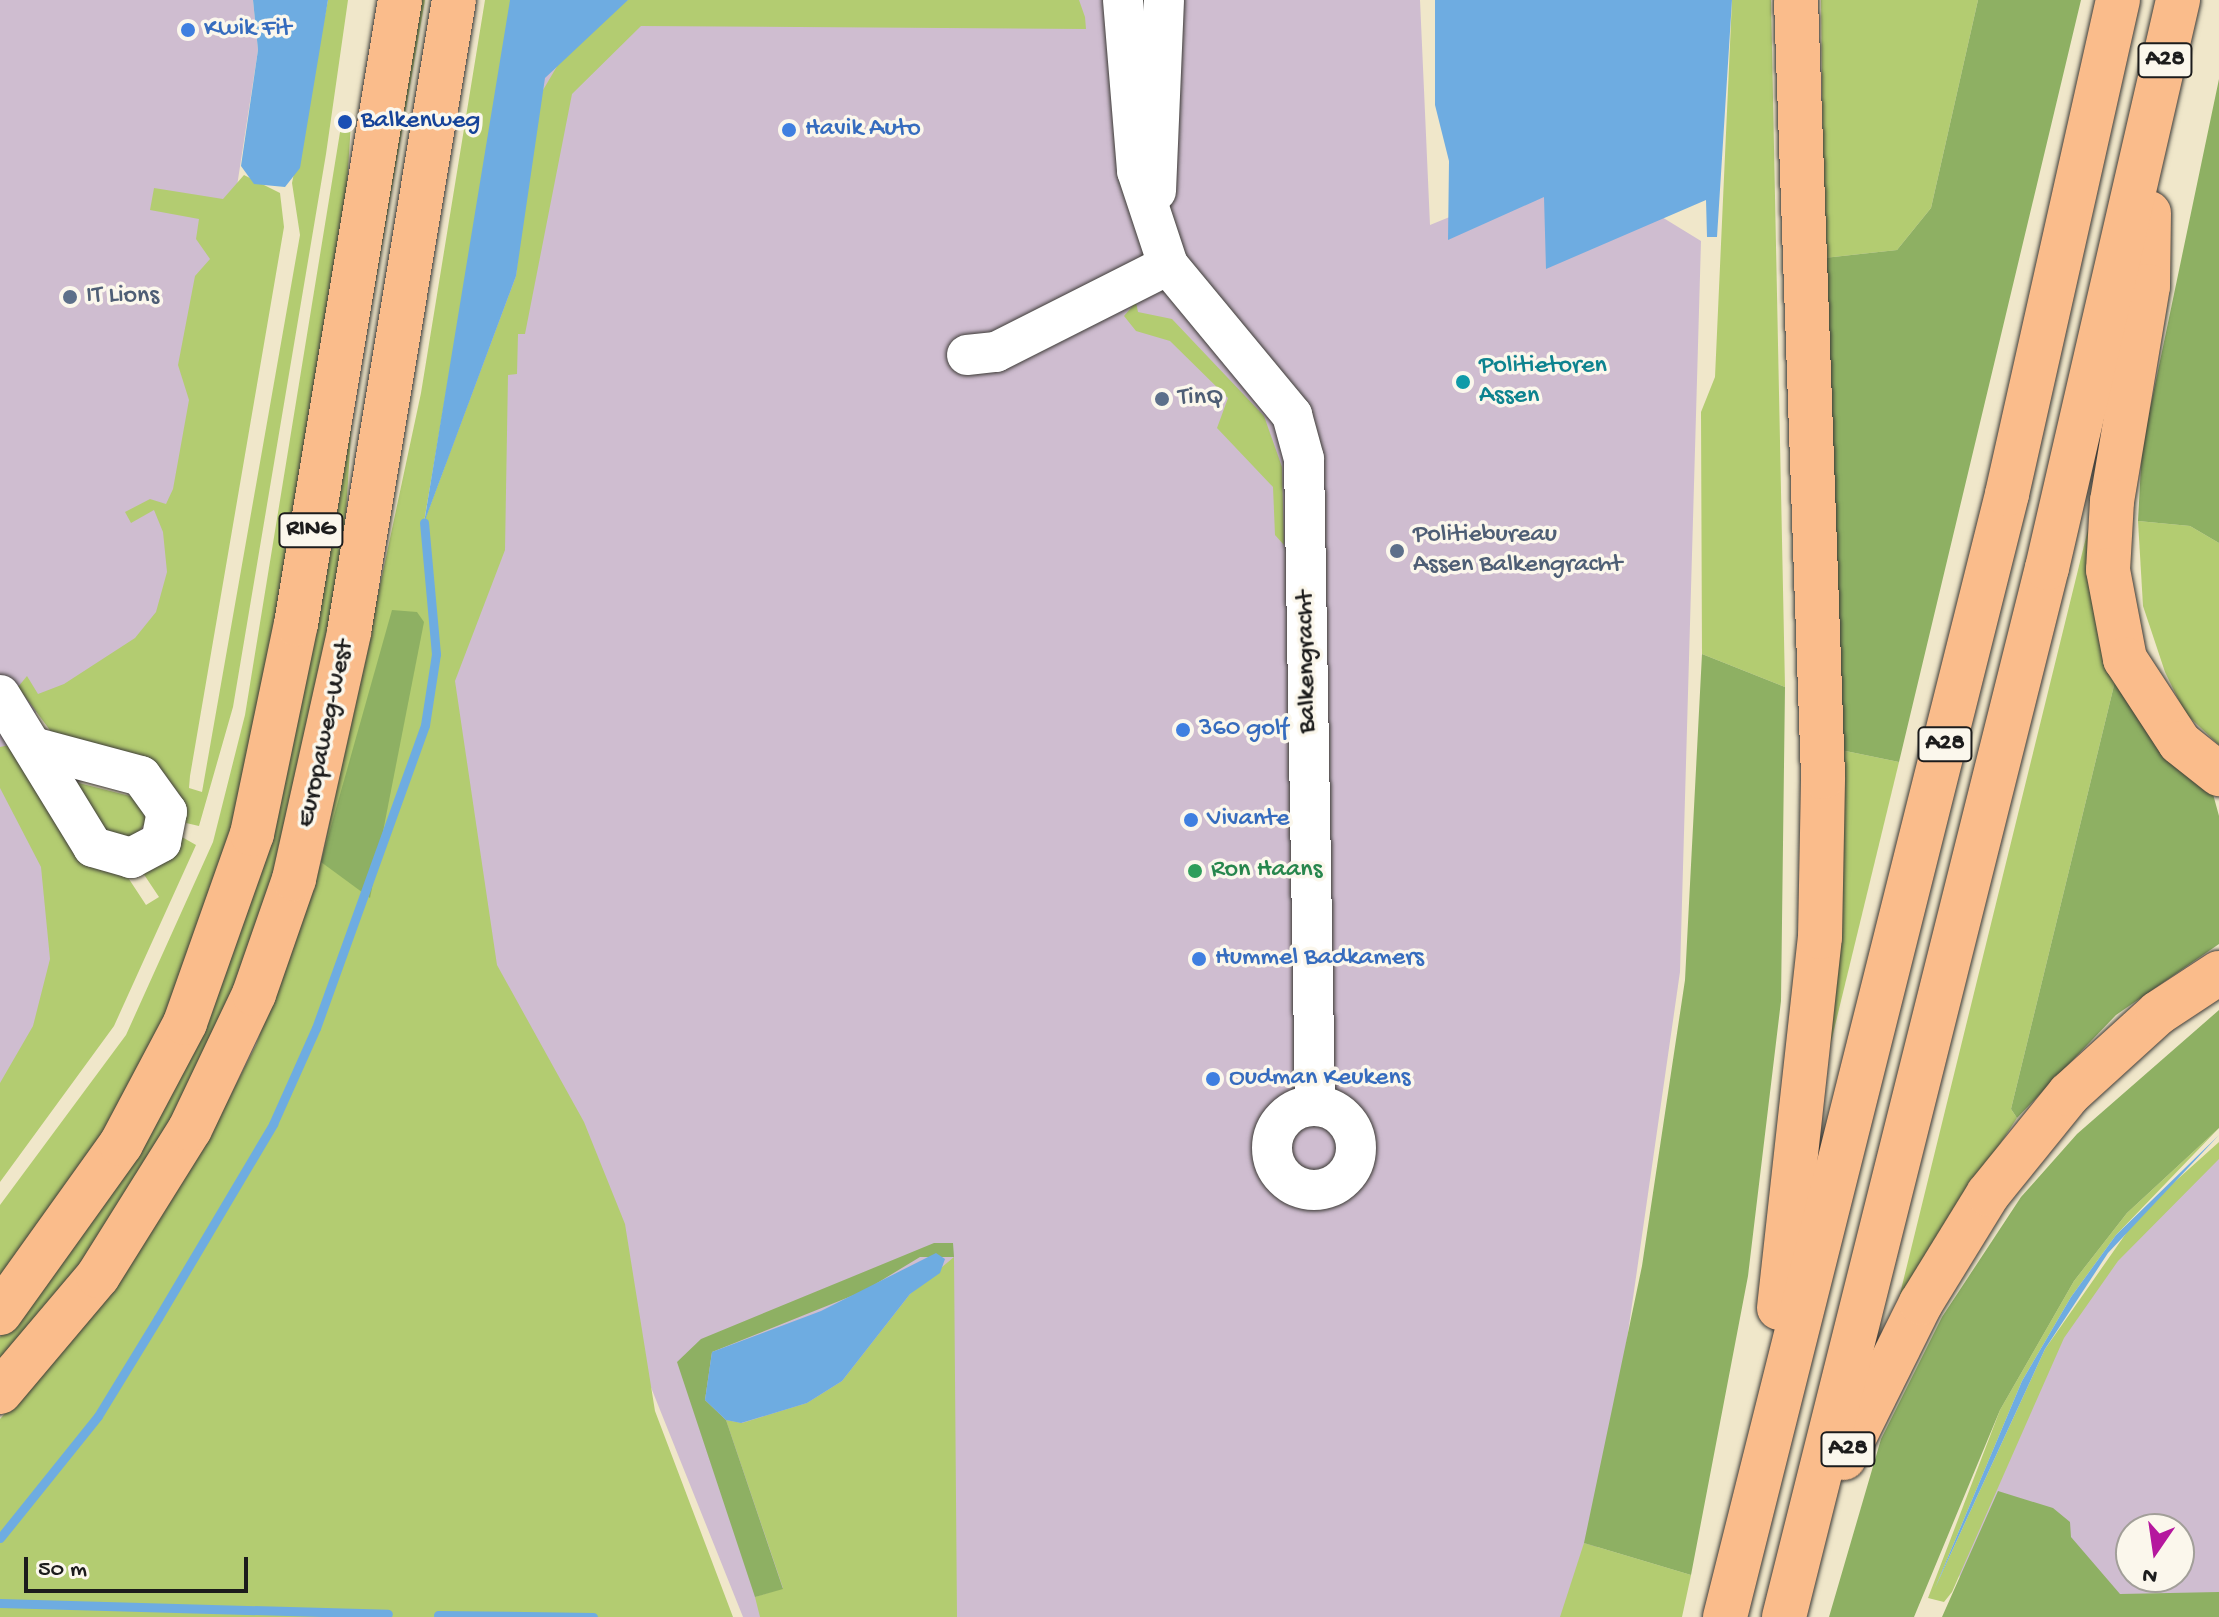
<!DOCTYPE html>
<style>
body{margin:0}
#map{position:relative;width:2219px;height:1617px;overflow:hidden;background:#f0e7ca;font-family:"Gochi Hand",sans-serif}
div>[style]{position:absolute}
.industrial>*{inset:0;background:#cfbdd0}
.green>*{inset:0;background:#b3cc71}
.forest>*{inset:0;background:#8eb063}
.water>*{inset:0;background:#6eace1}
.stream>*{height:9px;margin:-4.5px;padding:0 4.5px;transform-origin:4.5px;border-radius:4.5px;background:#6eace1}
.roads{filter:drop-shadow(0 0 2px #3c3a36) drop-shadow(0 0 2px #3c3a36)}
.minor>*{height:40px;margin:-20px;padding:0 20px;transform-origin:20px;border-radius:20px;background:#fff}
.minor>.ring{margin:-20px;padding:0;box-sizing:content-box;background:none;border:40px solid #fff;border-radius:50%}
.major>*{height:44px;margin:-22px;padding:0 22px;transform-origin:22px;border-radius:22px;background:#fabc8b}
.highway>*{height:44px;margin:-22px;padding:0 22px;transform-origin:22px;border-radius:22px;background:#fabc8b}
.dots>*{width:22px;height:22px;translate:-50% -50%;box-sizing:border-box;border:4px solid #fbf7ec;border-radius:50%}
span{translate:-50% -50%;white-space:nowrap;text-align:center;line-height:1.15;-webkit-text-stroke:7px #fbf7ec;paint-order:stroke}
.shield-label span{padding:2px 6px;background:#fbf7ec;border:2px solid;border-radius:6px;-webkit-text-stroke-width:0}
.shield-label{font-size:24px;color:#1c1c1c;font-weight:700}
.shop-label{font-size:26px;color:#366cbe}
.left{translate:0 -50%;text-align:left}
.transit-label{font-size:26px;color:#164399}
.service-label{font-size:26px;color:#4e5e75}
.culture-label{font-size:26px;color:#0d838f}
.street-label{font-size:26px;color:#1c1c1c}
.leisure-label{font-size:26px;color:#27864d}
.north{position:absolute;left:2115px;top:1513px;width:80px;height:80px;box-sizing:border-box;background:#fbf7ec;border:2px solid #a29f99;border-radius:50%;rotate:193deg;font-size:22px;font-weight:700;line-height:32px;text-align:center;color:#1c1c1c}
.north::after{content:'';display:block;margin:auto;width:28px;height:36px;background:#b5179e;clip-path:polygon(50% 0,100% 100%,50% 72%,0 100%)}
.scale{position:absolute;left:24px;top:1557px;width:224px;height:36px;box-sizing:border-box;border:4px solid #1c1c1c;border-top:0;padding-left:10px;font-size:24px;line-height:28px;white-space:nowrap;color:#1c1c1c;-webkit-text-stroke:6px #fbf7ec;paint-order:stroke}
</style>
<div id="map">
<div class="industrial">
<div style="clip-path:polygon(0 0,253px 0,258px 50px,174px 594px,155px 635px,9px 730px,106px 888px,0 1140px)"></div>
<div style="clip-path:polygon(498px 0,1420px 0,1430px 225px,1577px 165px,1701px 241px,1680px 972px,1587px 1617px,743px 1617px,521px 1063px,415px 735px)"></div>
<div style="clip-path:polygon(evenodd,2219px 1157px,2219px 1617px,1972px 1617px,1956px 1565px,2067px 1327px,2134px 1230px,2219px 1157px,2131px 1529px,2179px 1529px,2179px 1577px,2131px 1577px,2131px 1529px)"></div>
</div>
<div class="green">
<div style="clip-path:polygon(328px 0,348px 0,326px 154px,233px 707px,199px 826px,186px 823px,181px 797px,164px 773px,52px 733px,18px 687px,27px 676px,38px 694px,64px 684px,135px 638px,156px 612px,167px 572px,163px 532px,154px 510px,131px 523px,125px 512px,150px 499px,166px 504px,173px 489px,189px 400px,178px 365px,195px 276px,210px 259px,196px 239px,199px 219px,150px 210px,154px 188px,223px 199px,244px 175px,280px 193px,284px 227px,190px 776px,189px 788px,202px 792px,300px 235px,292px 183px)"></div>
<div style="clip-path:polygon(416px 0,425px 0,352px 418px,343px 560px,271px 896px,193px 1086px,89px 1258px,0 1363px,0 1337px,53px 1270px,189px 1052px)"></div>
<div style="clip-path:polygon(485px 0,513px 0,424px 522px,516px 276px,536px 102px,566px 51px,613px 8px,628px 0,1079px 0,1085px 17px,1086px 29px,641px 26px,572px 94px,525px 334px,518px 334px,517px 374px,508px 375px,505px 550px,455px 681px,497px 965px,584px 1122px,625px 1224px,655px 1411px,733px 1617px,0 1617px,0 1419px,107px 1299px,205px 1145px,256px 1045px,321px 862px,421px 393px)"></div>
<div style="clip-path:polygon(1732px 0,1771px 0,1785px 687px,1702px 654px,1701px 412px,1715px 377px)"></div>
<div style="clip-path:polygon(1821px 0,1978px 0,1931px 208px,1897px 250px,1824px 258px)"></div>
<div style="clip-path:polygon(342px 120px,351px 122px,344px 234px,261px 722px,197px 952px,119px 1118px,0 1283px,0 1205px,126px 1035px,213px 842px,245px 715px)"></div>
<div style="clip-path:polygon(1136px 302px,1138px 312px,1172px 319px,1264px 416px,1282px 467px,1284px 545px,1275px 535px,1273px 487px,1217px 428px,1228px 398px,1170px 341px,1136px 331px,1124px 316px)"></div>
<div style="clip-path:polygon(2092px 513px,2118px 669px,2011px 1109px,2017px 1118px,1899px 1298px)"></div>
<div style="clip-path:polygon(2138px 521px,2190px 526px,2219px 543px,2219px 745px,2185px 713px,2165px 672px,2143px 606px)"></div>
<div style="clip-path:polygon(14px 744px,90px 863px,127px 876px,146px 905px,159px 897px,143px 873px,164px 863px,182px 837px,196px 845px,114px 1026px,0 1182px,0 1083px,33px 1026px,50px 959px,41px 867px,0 788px,0 747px)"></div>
<div style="clip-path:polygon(1831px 748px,1899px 762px,1815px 1108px)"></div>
<div style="clip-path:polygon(67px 780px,134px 797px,147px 820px,136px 836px,109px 842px)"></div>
<div style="clip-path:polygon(2219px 1128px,2116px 1235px,2071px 1297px,2022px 1381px,1935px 1588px,2045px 1349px,2141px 1212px,2219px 1142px,2219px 1159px,2118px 1261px,2064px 1338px,1952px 1592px,1944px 1602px,1928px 1598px,2000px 1410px,2074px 1281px,2127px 1213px)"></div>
<div style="clip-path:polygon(954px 1257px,957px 1617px,760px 1617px,755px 1597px,783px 1588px,726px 1420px,742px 1423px,807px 1403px,842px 1381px,910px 1294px)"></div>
<div style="clip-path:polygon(1584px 1543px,1691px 1575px,1682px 1617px,1560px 1617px)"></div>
</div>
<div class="forest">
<div style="clip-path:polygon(1978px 0,2081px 0,1899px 762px,1831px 748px,1824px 258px,1897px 250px,1931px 208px)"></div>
<div style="clip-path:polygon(2219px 79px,2219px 543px,2190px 526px,2138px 521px,2142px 447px)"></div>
<div style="clip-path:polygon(392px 610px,417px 612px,424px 622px,370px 898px,321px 862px)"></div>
<div style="clip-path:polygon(1702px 654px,1785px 687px,1781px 1001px,1748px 1276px,1691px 1575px,1584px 1543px,1642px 1266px,1685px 980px)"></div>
<div style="clip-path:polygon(2118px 669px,2210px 783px,2219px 816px,2219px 944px,2116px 1015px,2017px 1118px,2011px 1109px)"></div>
<div style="clip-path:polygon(2219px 1010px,2219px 1128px,2127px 1213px,2074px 1281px,2000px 1410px,1914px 1617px,1829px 1617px,1881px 1439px,1942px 1317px,2021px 1197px,2077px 1134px)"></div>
<div style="clip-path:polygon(934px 1243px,953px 1243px,954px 1257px,920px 1257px,864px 1291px,712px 1352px,705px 1400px,726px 1420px,783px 1589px,755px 1597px,677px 1362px,701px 1339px)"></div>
<div style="clip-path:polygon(1998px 1491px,2053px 1508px,2070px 1522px,2071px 1537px,2120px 1594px,2219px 1592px,2219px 1617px,1942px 1617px)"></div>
</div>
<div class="water">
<div style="clip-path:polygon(253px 0,328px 0,300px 168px,285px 187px,254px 184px,241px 166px,258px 50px)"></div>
<div style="clip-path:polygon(510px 0,628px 0,545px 78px,516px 276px,424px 523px)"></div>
<div style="clip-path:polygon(1435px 0,1732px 0,1717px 237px,1707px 237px,1706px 200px,1546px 269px,1544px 197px,1448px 240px,1449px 161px,1435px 105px)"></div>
<div style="clip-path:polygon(2219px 1135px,2108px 1253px,2045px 1349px,1935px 1588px,2022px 1381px,2071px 1297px,2116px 1235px)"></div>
<div style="clip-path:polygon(936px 1253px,945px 1259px,940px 1273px,910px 1294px,842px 1381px,807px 1403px,741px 1423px,726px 1420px,705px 1400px,712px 1352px,821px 1311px)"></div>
</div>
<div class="stream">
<div style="left:0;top:1538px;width:156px;rotate:-51.2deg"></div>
<div style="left:98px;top:1416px;width:115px;rotate:-58.5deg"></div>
<div style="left:158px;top:1318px;width:226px;rotate:-59.3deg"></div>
<div style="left:273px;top:1124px;width:105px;rotate:-65.9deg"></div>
<div style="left:316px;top:1028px;width:322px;rotate:-70.2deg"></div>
<div style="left:425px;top:725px;width:72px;rotate:-81.2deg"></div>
<div style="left:436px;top:654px;width:132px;rotate:-95.2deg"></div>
<div style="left:0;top:1603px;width:388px;rotate:1.6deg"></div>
<div style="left:438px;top:1615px;width:155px;rotate:0.7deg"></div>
</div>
<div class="roads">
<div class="minor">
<div style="left:1123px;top:0;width:172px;rotate:85.3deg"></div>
<div style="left:1137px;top:171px;width:99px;rotate:71.7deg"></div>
<div style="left:1168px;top:265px;width:195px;rotate:50.4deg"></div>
<div style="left:1292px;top:415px;width:46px;rotate:74.7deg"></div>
<div style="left:1304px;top:459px;width:646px;rotate:89.02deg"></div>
<div style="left:1156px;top:191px;width:191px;rotate:-87.6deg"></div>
<div style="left:967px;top:355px;width:29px;rotate:-6deg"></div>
<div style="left:996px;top:352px;width:193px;rotate:-26.8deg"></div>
<div style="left:0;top:695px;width:178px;rotate:58.5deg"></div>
<div style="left:93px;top:847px;width:40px;rotate:16deg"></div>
<div style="left:131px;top:858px;width:34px;rotate:-28deg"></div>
<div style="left:161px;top:842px;width:31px;rotate:-79deg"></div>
<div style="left:167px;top:812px;width:44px;rotate:-125.8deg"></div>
<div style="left:141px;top:776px;width:112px;rotate:-165deg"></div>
<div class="ring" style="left:1272px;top:1106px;width:44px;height:44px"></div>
</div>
<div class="major">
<div style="left:0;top:1313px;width:208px;rotate:-54.4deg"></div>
<div style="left:121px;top:1144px;width:137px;rotate:-62.1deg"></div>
<div style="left:185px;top:1023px;width:201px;rotate:-70.5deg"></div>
<div style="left:252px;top:834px;width:215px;rotate:-78.2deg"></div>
<div style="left:296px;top:624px;width:633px;rotate:-80.54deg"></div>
<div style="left:0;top:1392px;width:152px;rotate:-49.8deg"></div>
<div style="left:98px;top:1276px;width:173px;rotate:-58deg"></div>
<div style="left:190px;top:1129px;width:149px;rotate:-64.6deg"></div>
<div style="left:254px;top:994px;width:122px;rotate:-70.8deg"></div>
<div style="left:294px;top:879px;width:253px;rotate:-77.4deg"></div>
<div style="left:349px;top:632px;width:641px;rotate:-80.57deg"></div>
</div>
<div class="highway">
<div style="left:2149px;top:213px;width:73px;rotate:90.8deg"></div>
<div style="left:2148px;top:286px;width:218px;rotate:99.5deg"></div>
<div style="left:2112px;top:501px;width:69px;rotate:93.3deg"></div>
<div style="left:2108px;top:570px;width:91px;rotate:79.2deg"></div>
<div style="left:2125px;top:659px;width:100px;rotate:56.8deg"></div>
<div style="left:2180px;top:743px;width:50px;rotate:38.5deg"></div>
<div style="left:1779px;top:1308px;width:373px;rotate:-83.7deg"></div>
<div style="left:1820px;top:937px;width:160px;rotate:-88.9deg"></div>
<div style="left:1823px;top:777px;width:777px;rotate:-91.99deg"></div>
<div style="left:1844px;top:1458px;width:173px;rotate:-63.6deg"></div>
<div style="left:1921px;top:1303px;width:128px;rotate:-58.4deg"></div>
<div style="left:1988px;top:1194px;width:129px;rotate:-51deg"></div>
<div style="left:2069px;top:1094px;width:120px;rotate:-42.3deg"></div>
<div style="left:2158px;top:1013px;width:73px;rotate:-33.3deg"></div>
<div style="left:1725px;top:1617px;width:1158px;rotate:-75.9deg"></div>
<div style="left:2007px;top:494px;width:506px;rotate:-77.34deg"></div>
<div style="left:1784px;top:1617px;width:1081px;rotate:-75.93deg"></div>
<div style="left:2047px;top:568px;width:583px;rotate:-77.01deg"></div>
</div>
</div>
<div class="dots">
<div style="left:188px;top:30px;background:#3f7fe0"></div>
<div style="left:345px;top:122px;background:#1a4fb4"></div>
<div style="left:789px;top:130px;background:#3f7fe0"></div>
<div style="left:70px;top:297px;background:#5c6f8a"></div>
<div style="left:1463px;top:382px;background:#0f9aa8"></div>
<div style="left:1162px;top:399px;background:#5c6f8a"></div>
<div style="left:1397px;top:551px;background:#5c6f8a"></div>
<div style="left:1183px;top:730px;background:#3f7fe0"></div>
<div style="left:1191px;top:820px;background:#3f7fe0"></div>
<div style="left:1195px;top:871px;background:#2e9e5b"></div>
<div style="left:1199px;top:959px;background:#3f7fe0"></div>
<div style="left:1213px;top:1079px;background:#3f7fe0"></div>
</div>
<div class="shield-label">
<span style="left:2165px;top:60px">A28</span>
<span style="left:311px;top:530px">RING</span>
<span style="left:1945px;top:744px">A28</span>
<span style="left:1848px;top:1449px">A28</span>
</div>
<div class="shop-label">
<span class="left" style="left:204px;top:30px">Kwik Fit</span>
<span class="left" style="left:805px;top:130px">Havik Auto</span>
<span class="left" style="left:1199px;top:730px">360 golf</span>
<span class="left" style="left:1207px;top:820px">Vivante</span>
<span class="left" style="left:1215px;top:959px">Hummel Badkamers</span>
<span class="left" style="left:1229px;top:1079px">Oudman Keukens</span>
</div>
<div class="transit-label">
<span class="left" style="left:361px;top:122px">Balkenweg</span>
</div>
<div class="service-label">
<span class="left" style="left:86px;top:297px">IT Lions</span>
<span class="left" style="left:1178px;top:399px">TinQ</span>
<span class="left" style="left:1413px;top:551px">Politiebureau<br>Assen Balkengracht</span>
</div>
<div class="culture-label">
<span class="left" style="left:1479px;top:382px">Politietoren<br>Assen</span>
</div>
<div class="street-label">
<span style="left:1308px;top:662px;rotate:-91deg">Balkengracht</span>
<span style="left:327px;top:734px;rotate:-78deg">Europaweg-West</span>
</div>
<div class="leisure-label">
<span class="left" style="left:1211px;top:871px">Ron Haans</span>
</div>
<div class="north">N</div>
<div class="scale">50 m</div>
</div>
